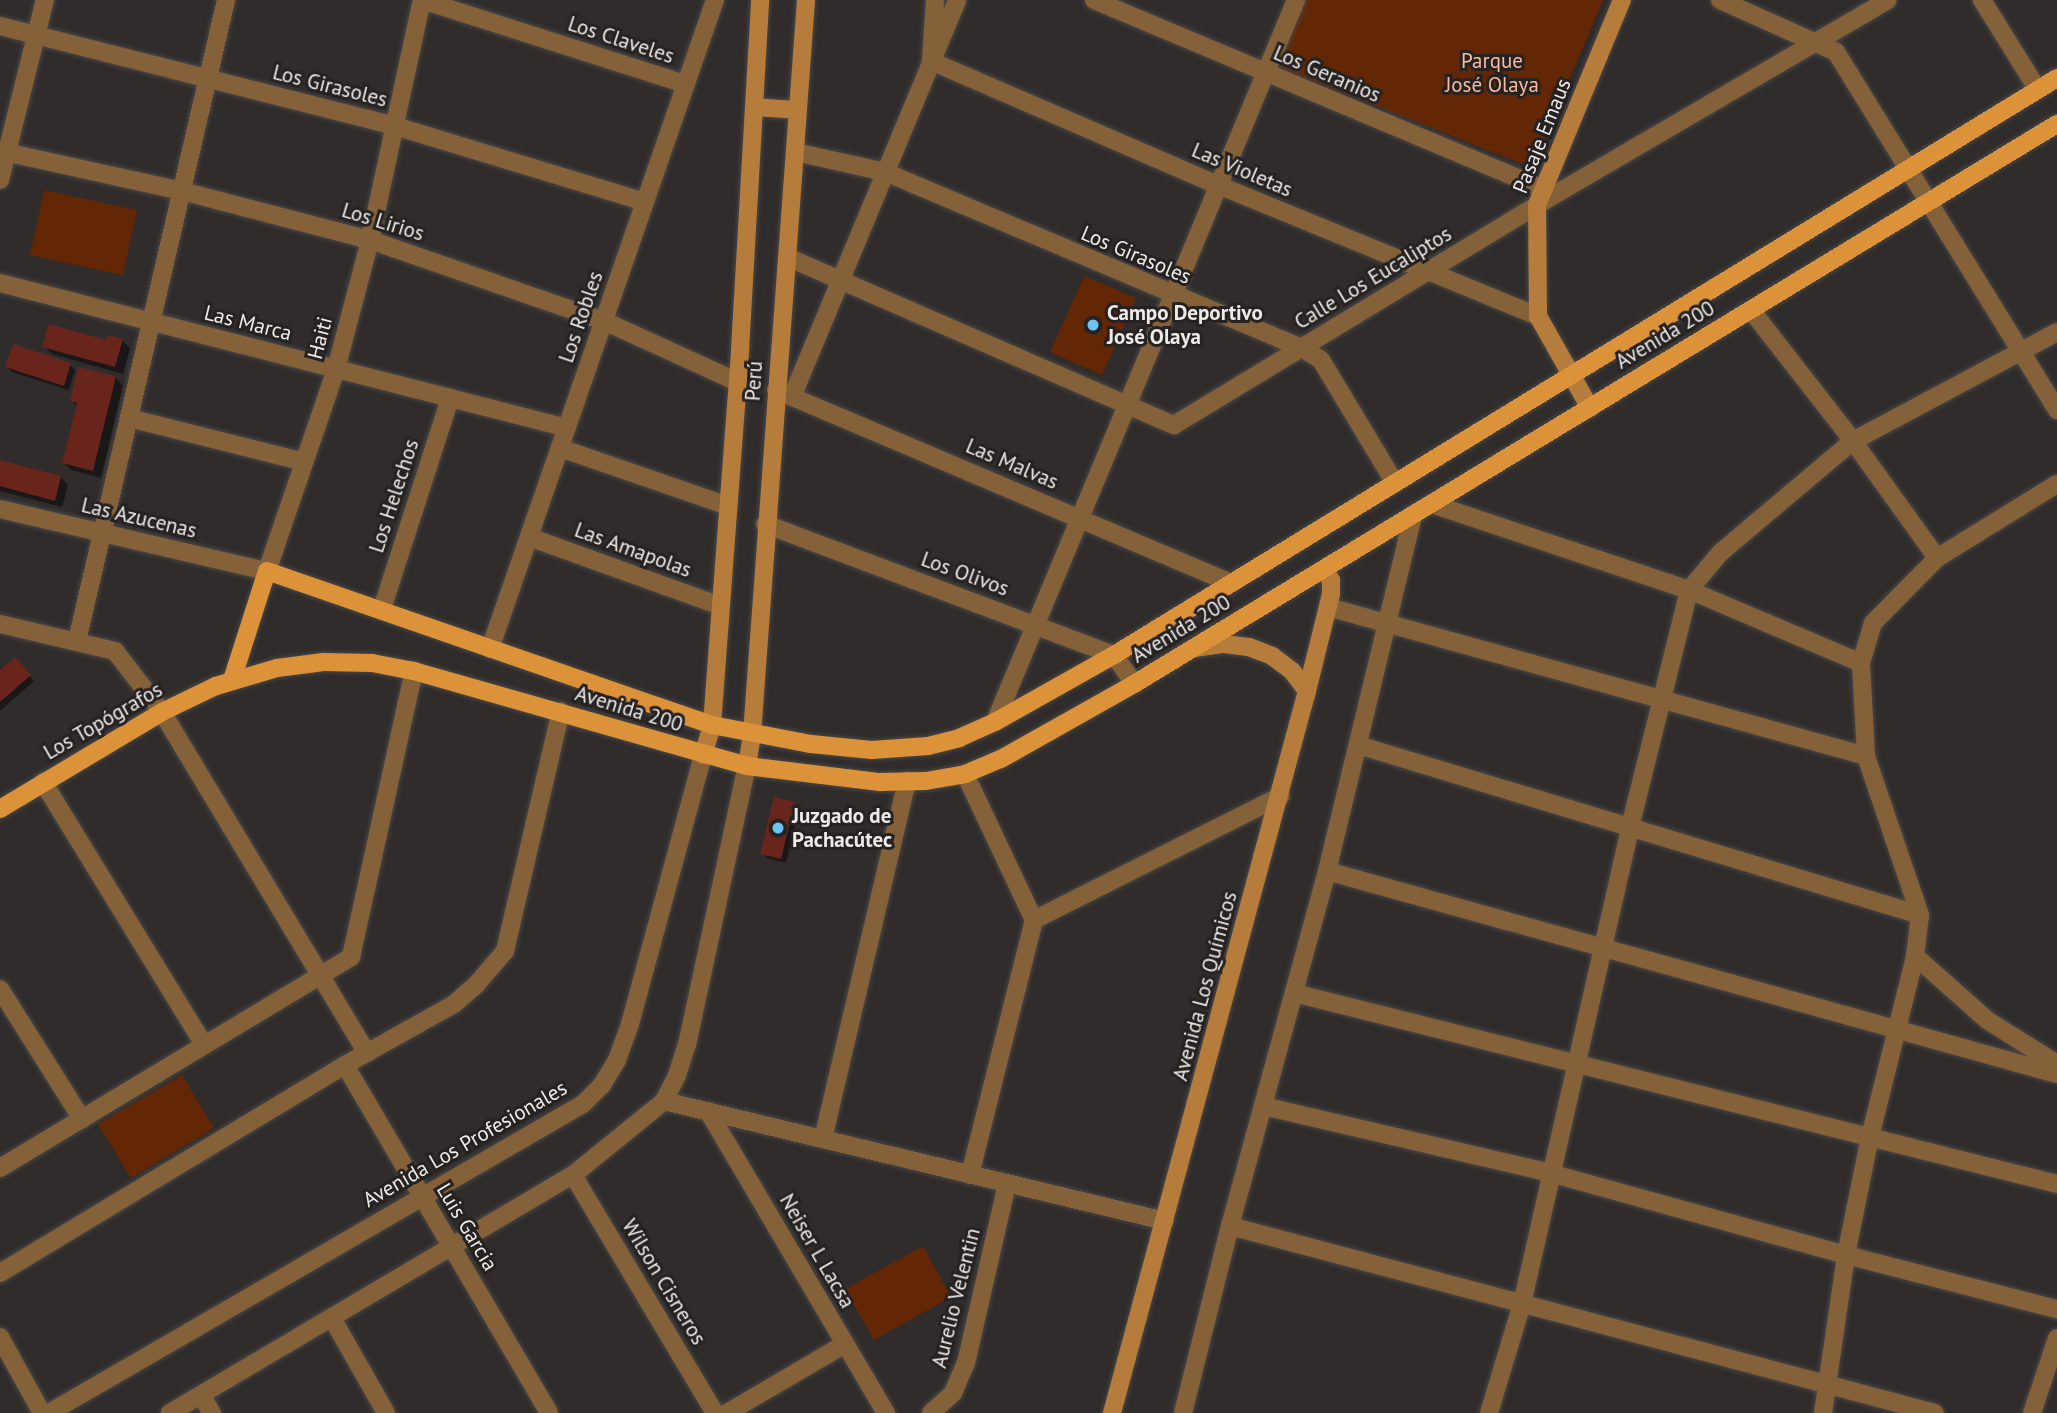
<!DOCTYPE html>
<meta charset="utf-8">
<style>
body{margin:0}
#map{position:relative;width:2057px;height:1413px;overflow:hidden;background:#2f2c2b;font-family:"PT Sans",sans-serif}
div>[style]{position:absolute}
.green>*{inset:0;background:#632705}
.shadow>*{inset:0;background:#0007}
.building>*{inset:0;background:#69251b}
.roads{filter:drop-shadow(0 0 2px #4a4746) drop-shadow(0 0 2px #4a4746)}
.street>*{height:18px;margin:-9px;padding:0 9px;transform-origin:9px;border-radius:9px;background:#85613a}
.secondary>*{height:18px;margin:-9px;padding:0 9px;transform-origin:9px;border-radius:9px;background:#b67c3b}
.primary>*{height:18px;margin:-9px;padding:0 9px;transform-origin:9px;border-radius:9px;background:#dc9238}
.dots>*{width:19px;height:19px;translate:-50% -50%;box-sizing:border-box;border:4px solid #252221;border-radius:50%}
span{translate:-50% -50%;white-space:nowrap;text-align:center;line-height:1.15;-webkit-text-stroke:6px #252221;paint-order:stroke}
.street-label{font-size:21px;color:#edebea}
.park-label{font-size:21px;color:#f6bba1}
.poi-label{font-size:21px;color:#edebea;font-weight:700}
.left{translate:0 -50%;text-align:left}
</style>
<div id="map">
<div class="green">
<div style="clip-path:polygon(1303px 0,1603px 0,1532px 168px,1277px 66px)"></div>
<div style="clip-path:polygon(44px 190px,137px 210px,123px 275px,30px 255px)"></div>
<div style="clip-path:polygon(1084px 276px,1136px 298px,1102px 375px,1050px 352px)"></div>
<div style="clip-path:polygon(182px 1075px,214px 1128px,131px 1178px,98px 1124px)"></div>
<div style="clip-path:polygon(923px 1246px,951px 1297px,874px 1340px,845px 1289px)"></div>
</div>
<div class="shadow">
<div style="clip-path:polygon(122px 340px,130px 348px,123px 374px,52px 354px,44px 346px)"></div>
<div style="clip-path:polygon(70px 365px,75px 370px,69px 390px,12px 372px,7px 367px)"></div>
<div style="clip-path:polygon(80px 369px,116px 378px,123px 386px,101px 478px,71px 470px,64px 463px,78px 407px,72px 401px)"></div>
<div style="clip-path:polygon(0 462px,60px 477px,68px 485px,62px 507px,0 491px)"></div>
<div style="clip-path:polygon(15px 659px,34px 681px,0 711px,0 673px)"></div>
<div style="clip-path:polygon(794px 804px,799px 809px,786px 863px,767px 858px,762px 853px)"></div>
</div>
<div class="building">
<div style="clip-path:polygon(49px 324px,106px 340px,108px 335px,123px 339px,115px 367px,42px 347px)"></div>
<div style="clip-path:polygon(13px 344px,71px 363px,64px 386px,5px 367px)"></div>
<div style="clip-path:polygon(78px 367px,116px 376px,93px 471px,62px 463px,77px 403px,70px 401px)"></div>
<div style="clip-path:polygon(0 460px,61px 476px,55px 501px,0 486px)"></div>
<div style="clip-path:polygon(15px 657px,31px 675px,0 702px,0 670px)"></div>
<div style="clip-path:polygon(774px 797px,795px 802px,781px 859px,760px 854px)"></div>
</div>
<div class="roads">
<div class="street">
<div style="left:422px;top:0;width:277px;rotate:17.7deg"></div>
<div style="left:935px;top:0;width:61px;rotate:93.8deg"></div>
<div style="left:931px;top:61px;width:313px;rotate:23.4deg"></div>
<div style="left:1218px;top:185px;width:346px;rotate:22.3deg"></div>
<div style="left:1094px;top:0;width:488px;rotate:22.8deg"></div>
<div style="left:1720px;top:0;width:127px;rotate:24.1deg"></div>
<div style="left:1836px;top:52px;width:421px;rotate:58.3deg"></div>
<div style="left:1982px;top:0;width:106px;rotate:58.1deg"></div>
<div style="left:0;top:26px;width:407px;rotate:14.2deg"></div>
<div style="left:395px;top:126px;width:261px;rotate:16.9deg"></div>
<div style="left:0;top:151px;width:186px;rotate:12.4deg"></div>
<div style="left:182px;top:191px;width:194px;rotate:14.6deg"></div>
<div style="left:370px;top:240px;width:248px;rotate:19.1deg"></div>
<div style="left:604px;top:321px;width:147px;rotate:24.5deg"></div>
<div style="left:795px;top:152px;width:92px;rotate:12.5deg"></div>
<div style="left:885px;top:172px;width:453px;rotate:22.9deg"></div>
<div style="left:1302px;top:348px;width:22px;rotate:32deg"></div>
<div style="left:1321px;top:360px;width:144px;rotate:59deg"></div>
<div style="left:0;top:180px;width:186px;rotate:-76deg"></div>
<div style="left:787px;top:257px;width:422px;rotate:23.5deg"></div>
<div style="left:1174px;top:425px;width:424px;rotate:-31.2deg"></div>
<div style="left:1537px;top:205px;width:406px;rotate:-30.3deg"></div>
<div style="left:0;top:283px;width:585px;rotate:14.34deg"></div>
<div style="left:1751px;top:310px;width:166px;rotate:52.1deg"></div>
<div style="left:1853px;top:441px;width:144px;rotate:54.3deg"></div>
<div style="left:776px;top:390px;width:493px;rotate:23deg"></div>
<div style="left:792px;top:397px;width:430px;rotate:-67.4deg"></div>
<div style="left:129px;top:418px;width:180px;rotate:14.1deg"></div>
<div style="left:560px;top:448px;width:178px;rotate:19deg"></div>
<div style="left:1432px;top:504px;width:271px;rotate:18.5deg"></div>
<div style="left:1689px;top:590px;width:187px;rotate:23deg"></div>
<div style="left:0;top:509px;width:274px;rotate:13.1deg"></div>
<div style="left:267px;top:571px;width:213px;rotate:-71.1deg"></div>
<div style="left:336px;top:369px;width:133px;rotate:-75.2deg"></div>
<div style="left:370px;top:240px;width:246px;rotate:-77.8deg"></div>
<div style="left:765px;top:524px;width:373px;rotate:20.6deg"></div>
<div style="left:1114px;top:655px;width:35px;rotate:55deg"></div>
<div style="left:529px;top:537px;width:204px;rotate:19.8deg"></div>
<div style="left:1328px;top:607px;width:558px;rotate:15.48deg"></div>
<div style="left:382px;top:609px;width:222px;rotate:-72.1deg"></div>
<div style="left:0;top:624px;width:118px;rotate:13.2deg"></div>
<div style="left:115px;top:651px;width:77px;rotate:52.4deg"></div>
<div style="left:162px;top:712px;width:398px;rotate:59deg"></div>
<div style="left:77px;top:641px;width:658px;rotate:-76.91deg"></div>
<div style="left:490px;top:649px;width:687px;rotate:-70.88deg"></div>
<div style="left:995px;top:722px;width:782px;rotate:-67.37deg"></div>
<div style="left:1358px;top:745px;width:587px;rotate:16.83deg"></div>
<div style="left:965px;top:774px;width:161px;rotate:64.7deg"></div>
<div style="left:1034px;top:920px;width:263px;rotate:104.1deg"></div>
<div style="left:43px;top:782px;width:308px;rotate:58.5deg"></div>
<div style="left:1327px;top:871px;width:758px;rotate:15.54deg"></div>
<div style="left:1034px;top:920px;width:276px;rotate:-26.7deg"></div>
<div style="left:1915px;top:956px;width:96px;rotate:41.6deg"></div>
<div style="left:1987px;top:1020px;width:83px;rotate:32.2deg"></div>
<div style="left:0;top:989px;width:154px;rotate:57.8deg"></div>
<div style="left:1294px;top:993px;width:787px;rotate:14.05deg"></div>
<div style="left:345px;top:1065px;width:403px;rotate:59.6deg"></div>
<div style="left:664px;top:1101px;width:515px;rotate:13.47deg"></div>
<div style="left:1263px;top:1106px;width:295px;rotate:13.1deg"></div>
<div style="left:1550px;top:1173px;width:307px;rotate:15.5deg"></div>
<div style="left:1846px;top:1255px;width:218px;rotate:14.4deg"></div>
<div style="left:708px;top:1111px;width:351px;rotate:59.5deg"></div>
<div style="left:823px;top:1139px;width:368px;rotate:-76.8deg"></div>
<div style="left:0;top:1168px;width:410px;rotate:-31deg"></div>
<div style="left:351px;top:957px;width:293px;rotate:-77.6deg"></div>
<div style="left:573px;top:1175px;width:277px;rotate:59.2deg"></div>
<div style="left:1230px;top:1226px;width:729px;rotate:14.86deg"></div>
<div style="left:0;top:1273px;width:403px;rotate:-31.1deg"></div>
<div style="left:345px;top:1065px;width:125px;rotate:-29.2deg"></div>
<div style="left:454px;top:1004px;width:28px;rotate:-41deg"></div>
<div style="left:475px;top:986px;width:46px;rotate:-49.4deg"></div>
<div style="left:505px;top:951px;width:246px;rotate:-76.9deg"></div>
<div style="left:332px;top:1318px;width:109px;rotate:60.4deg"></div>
<div style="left:0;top:1337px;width:87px;rotate:61.1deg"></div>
<div style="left:201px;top:1395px;width:21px;rotate:59deg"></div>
<div style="left:49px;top:1413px;width:617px;rotate:-30.06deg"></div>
<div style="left:583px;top:1104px;width:27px;rotate:-45deg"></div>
<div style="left:602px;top:1085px;width:29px;rotate:-59deg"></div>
<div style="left:617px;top:1060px;width:38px;rotate:-70deg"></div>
<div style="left:630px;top:1024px;width:279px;rotate:-74.8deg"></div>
<div style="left:170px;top:1413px;width:468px;rotate:-30.6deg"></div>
<div style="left:573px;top:1175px;width:117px;rotate:-39.1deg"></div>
<div style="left:664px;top:1101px;width:29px;rotate:-63deg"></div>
<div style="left:677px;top:1075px;width:32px;rotate:-72deg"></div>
<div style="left:687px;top:1045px;width:285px;rotate:-77.9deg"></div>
<div style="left:727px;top:1413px;width:137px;rotate:-30.3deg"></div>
<div style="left:931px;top:1413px;width:30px;rotate:-42deg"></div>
<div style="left:953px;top:1393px;width:33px;rotate:-67deg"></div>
<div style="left:966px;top:1363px;width:184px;rotate:-77.1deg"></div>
<div style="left:1183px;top:1413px;width:193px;rotate:-75.9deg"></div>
<div style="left:1230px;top:1226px;width:368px;rotate:-74.7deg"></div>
<div style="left:1327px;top:871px;width:366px;rotate:-76.4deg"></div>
<div style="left:1489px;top:1413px;width:114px;rotate:-73.2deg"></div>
<div style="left:1522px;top:1304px;width:489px;rotate:-77.2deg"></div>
<div style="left:1630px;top:827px;width:244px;rotate:-76deg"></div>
<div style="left:1689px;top:590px;width:50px;rotate:-49.9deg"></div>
<div style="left:1721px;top:552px;width:172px;rotate:-40.1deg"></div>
<div style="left:1853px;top:441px;width:231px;rotate:-28.1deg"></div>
<div style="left:1823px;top:1413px;width:160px;rotate:-81.7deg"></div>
<div style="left:1846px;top:1255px;width:120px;rotate:-78.5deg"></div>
<div style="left:1870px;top:1137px;width:187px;rotate:-76deg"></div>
<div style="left:1915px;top:956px;width:41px;rotate:-83deg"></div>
<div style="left:1920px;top:915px;width:168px;rotate:-108.8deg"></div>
<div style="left:1866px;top:756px;width:93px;rotate:-93.1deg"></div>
<div style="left:1861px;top:663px;width:42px;rotate:-73.3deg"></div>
<div style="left:1873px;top:623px;width:91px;rotate:-45.4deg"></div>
<div style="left:1937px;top:558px;width:141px;rotate:-31.7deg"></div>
<div style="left:2032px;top:1413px;width:79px;rotate:-71.6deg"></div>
</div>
<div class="secondary">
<div style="left:754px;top:107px;width:44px;rotate:3.9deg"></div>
<div style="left:1590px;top:408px;width:106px;rotate:-119.5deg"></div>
<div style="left:1538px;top:316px;width:111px;rotate:-90.5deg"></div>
<div style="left:1537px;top:205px;width:222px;rotate:-67.5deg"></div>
<div style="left:1194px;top:648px;width:30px;rotate:-8deg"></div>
<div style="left:1224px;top:644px;width:25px;rotate:7deg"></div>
<div style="left:1249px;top:647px;width:25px;rotate:21deg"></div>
<div style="left:1272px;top:656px;width:25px;rotate:37deg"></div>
<div style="left:1292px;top:671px;width:25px;rotate:53deg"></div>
<div style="left:703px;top:755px;width:31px;rotate:-73deg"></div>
<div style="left:712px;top:725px;width:376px;rotate:-85.7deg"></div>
<div style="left:740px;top:350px;width:351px;rotate:-86.7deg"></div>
<div style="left:747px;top:766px;width:32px;rotate:-81deg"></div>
<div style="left:752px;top:734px;width:736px;rotate:-85.79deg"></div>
<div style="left:1112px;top:1413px;width:748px;rotate:-74.89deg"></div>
<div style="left:1307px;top:691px;width:100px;rotate:-76.1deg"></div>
<div style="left:1331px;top:594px;width:14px;rotate:-90deg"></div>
<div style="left:1331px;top:580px;width:11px;rotate:-128deg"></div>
</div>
<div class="primary">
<div style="left:232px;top:680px;width:114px;rotate:-72.2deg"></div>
<div style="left:267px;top:571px;width:471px;rotate:19.1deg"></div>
<div style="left:712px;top:725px;width:101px;rotate:10.9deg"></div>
<div style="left:811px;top:744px;width:61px;rotate:5.6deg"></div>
<div style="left:872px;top:750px;width:56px;rotate:-4.1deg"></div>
<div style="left:928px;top:746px;width:32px;rotate:-14deg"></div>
<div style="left:959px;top:738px;width:39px;rotate:-24deg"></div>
<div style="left:995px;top:722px;width:137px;rotate:-29.4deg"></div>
<div style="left:1114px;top:655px;width:1106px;rotate:-31.46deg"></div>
<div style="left:0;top:809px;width:189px;rotate:-30.9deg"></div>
<div style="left:162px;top:712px;width:60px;rotate:-25.7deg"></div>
<div style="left:216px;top:686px;width:64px;rotate:-16.4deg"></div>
<div style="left:277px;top:668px;width:47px;rotate:-7.3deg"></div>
<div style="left:324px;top:662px;width:48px;rotate:1.2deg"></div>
<div style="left:372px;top:663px;width:43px;rotate:10.8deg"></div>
<div style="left:414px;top:671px;width:346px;rotate:15.9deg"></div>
<div style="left:747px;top:766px;width:134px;rotate:6.9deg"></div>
<div style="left:880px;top:782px;width:46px;rotate:-1.2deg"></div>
<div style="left:926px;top:781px;width:40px;rotate:-10deg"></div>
<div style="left:965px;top:774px;width:39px;rotate:-23deg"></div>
<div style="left:1001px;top:759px;width:153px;rotate:-29.4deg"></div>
<div style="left:1134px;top:684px;width:1080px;rotate:-31.25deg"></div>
</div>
</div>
<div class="dots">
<div style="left:1093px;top:325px;background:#6bc3f2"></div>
<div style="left:778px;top:828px;background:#6bc3f2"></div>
</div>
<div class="street-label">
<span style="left:621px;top:40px;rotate:18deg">Los Claveles</span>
<span style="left:1327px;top:74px;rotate:23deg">Los Geranios</span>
<span style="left:330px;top:86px;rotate:14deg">Los Girasoles</span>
<span style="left:1542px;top:136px;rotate:-68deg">Pasaje Emaus</span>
<span style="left:1242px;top:170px;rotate:23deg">Las Violetas</span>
<span style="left:383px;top:222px;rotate:17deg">Los Lirios</span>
<span style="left:1136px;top:255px;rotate:23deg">Los Girasoles</span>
<span style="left:1373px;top:278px;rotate:-31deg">Calle Los Eucaliptos</span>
<span style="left:581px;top:317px;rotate:-71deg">Los Robles</span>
<span style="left:248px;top:323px;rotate:14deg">Las Marca</span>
<span style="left:1665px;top:335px;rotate:-31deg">Avenida 200</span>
<span style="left:320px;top:338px;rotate:-75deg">Haiti</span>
<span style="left:754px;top:381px;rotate:-86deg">Perú</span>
<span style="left:1012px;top:464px;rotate:23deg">Las Malvas</span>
<span style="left:394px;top:496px;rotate:-72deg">Los Helechos</span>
<span style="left:139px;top:518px;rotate:13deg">Las Azucenas</span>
<span style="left:633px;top:550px;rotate:20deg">Las Amapolas</span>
<span style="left:965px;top:574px;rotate:20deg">Los Olivos</span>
<span style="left:1181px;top:629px;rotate:-31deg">Avenida 200</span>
<span style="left:629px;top:709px;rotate:17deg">Avenida 200</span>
<span style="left:103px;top:721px;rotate:-30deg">Los Topógrafos</span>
<span style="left:1205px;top:986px;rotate:-75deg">Avenida Los Químicos</span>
<span style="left:465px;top:1144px;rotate:-30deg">Avenida Los Profesionales</span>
<span style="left:467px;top:1227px;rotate:59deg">Luis Garcia</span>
<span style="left:817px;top:1251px;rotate:60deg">Neiser L Lacsa</span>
<span style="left:664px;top:1282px;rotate:59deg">Wilson Cisneros</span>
<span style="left:956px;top:1298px;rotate:-76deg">Aurelio Velentin</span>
</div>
<div class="park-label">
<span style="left:1492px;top:73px">Parque<br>José Olaya</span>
</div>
<div class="poi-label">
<span class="left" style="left:1107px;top:325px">Campo Deportivo<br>José Olaya</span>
<span class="left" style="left:792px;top:828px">Juzgado de<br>Pachacútec</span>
</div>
</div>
